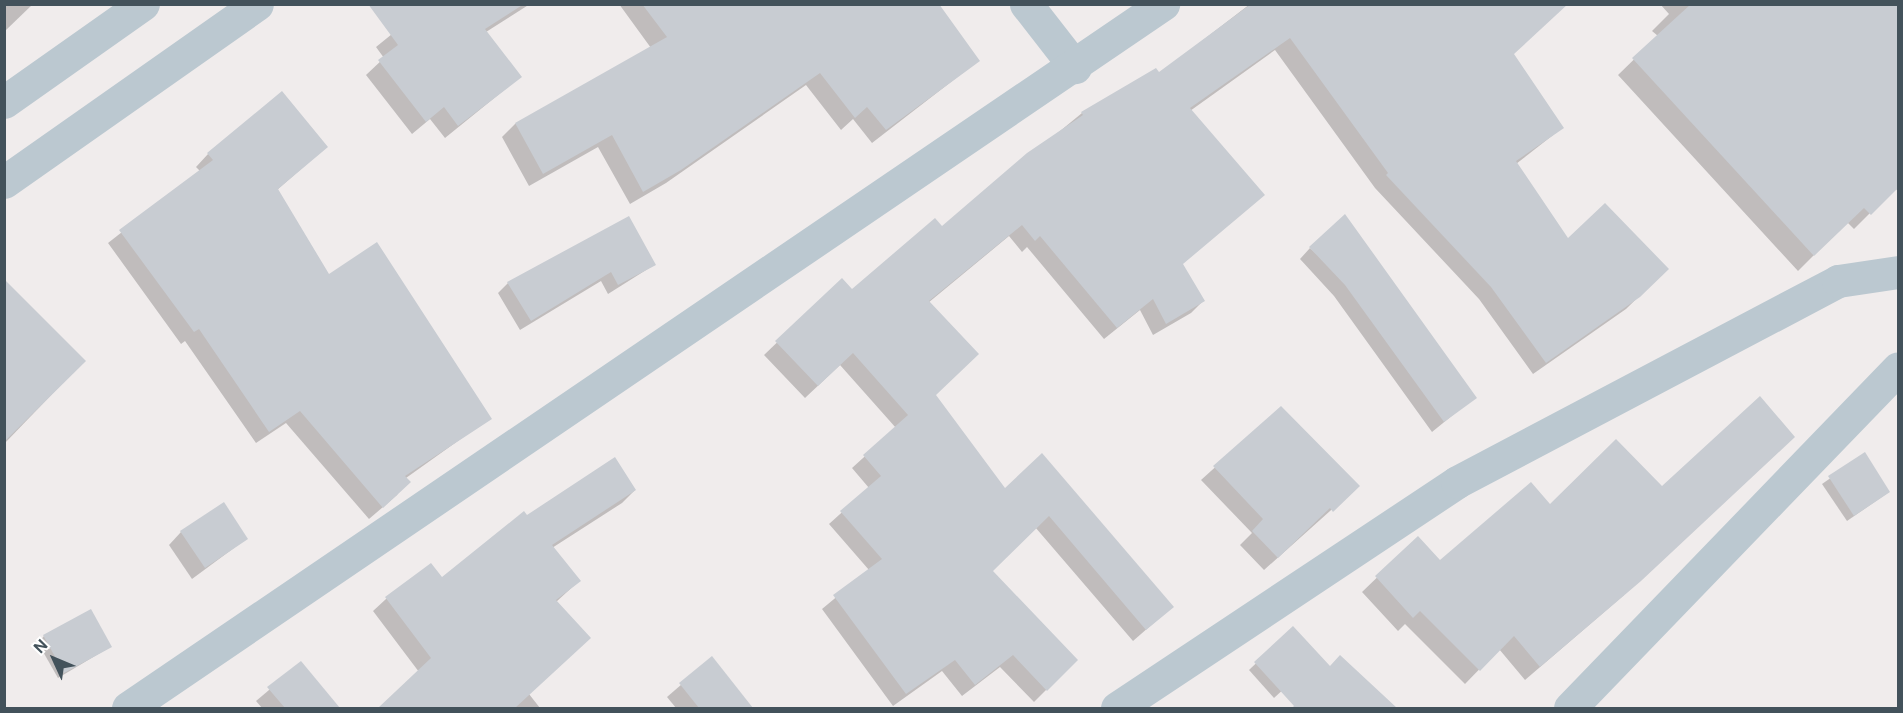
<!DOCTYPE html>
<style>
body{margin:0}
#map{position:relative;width:1903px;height:713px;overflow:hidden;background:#f0ecec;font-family:"DM Sans",sans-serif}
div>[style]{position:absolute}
.shadow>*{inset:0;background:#0003}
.building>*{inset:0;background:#c8ccd2}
.minor>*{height:33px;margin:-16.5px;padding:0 16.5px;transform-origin:16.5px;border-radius:16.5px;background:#bbc8d0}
.tertiary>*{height:33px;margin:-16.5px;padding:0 16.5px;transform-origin:16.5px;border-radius:16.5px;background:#bbc8d0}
span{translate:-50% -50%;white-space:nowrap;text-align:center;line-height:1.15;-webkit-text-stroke:4.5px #fff;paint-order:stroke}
.frame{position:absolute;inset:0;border:6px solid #43525b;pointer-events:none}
.north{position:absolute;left:24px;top:629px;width:60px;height:60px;-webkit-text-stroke:4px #fff;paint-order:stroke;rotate:314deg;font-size:16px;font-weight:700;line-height:24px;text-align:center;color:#43525b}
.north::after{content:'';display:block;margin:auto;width:21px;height:27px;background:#43525b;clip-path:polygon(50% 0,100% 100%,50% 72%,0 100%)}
</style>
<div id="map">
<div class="shadow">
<div style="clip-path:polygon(4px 4px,33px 4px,4px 32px)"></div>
<div style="clip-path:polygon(429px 4px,530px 4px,486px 32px,520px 77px,445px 138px,430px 119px,412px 134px,366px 75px,384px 58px,376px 47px)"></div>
<div style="clip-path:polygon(619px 4px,937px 4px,978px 61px,872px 143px,853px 119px,841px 130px,806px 85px,666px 183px,630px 204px,598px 147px,529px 186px,502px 137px,515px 124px,651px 48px)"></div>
<div style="clip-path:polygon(1250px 4px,1392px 4px,1512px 54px,1562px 128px,1516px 164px,1568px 240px,1667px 269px,1626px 309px,1533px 374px,1479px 299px,1375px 188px,1275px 50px,1190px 111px,1182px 265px,1203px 301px,1191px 313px,1153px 335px,1140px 310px,1104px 339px,1027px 247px,1022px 252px,1009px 236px,928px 303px,934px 395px,1005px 490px,1042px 455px,1172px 607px,1133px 641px,1035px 527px,991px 571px,1076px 660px,1034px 702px,1000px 667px,962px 696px,942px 671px,893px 706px,822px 609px,869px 570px,829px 524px,869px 488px,852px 468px,896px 428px,840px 365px,805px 398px,764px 355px,842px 280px,852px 291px,942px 228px,1082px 113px,1159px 74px)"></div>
<div style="clip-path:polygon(1660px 4px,1898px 4px,1898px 191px,1895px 188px,1854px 229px,1847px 222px,1798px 271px,1618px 75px,1658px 36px,1652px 31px,1669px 14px)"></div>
<div style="clip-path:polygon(282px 93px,326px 147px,277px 190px,328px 276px,490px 418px,406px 478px,397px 495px,369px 519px,286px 423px,256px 443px,185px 341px,181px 344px,108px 243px,200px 171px,196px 167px,208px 154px)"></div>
<div style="clip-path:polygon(1310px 248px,1475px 397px,1432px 432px,1334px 296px,1300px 259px)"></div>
<div style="clip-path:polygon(654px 265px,608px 294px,601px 281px,520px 330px,498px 293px,508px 283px)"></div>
<div style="clip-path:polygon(4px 298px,84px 361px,4px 444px)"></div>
<div style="clip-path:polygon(1281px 408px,1358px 486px,1264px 570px,1240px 545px,1252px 533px,1201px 480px)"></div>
<div style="clip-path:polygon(1865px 454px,1889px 492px,1847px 521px,1822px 484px)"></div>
<div style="clip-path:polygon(635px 490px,622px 503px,552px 548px,579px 581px,556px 602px,529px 694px,540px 708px,380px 708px,419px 672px,373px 611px,386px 599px,430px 565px,442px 579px,527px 517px)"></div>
<div style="clip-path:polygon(181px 532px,246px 539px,192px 579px,169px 545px)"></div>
<div style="clip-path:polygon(1418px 538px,1440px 562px,1624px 595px,1525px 680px,1499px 649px,1465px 684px,1405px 624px,1398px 631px,1362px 592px)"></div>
<div style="clip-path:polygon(1293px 628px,1312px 663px,1274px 698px,1249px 670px)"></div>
<div style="clip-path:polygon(44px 636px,110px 647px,58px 678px,38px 643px)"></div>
<div style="clip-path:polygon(712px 658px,751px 708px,676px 708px,667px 697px)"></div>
<div style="clip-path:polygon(301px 663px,338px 708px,262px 708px,256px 701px)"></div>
</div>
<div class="building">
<div style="clip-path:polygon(368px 4px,524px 4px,485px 29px,522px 77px,458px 126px,444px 107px,426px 122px,378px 60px,398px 45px)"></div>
<div style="clip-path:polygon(642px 4px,939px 4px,980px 61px,886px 130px,867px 107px,855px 118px,820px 73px,681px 170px,643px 192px,612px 135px,543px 174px,515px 123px,667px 37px)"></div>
<div style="clip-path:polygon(1251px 4px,1568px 4px,1514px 54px,1564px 128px,1516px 161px,1568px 238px,1605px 203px,1669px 269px,1640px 297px,1546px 363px,1491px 287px,1386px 175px,1388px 173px,1290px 38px,1190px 108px,1265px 195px,1183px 264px,1205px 301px,1166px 324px,1153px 299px,1117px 328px,1040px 236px,1035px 241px,1022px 225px,929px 301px,979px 354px,936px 395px,1005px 488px,1042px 453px,1174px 607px,1146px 630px,1049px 516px,993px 571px,1078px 660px,1047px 691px,1013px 655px,975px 685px,955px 660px,906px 694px,833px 595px,882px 559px,840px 511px,881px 476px,863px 455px,908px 415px,853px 353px,818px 386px,775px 341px,842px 278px,852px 289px,935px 218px,942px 226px,1027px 153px,1083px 115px,1081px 112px,1156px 68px,1159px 72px)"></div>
<div style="clip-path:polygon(1691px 4px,1899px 4px,1899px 187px,1871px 215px,1864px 208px,1814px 256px,1632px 58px)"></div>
<div style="clip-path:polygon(282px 91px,328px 147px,278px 189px,329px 274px,377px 242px,492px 419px,405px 476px,411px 482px,383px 508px,300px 411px,269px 432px,199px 329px,194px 332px,119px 230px,213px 160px,207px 153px)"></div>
<div style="clip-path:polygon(1345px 214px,1477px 398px,1444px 422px,1345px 285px,1309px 247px)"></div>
<div style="clip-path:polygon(629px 216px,656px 265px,618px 285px,611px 272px,531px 321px,507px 282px)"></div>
<div style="clip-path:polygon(4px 279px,86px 361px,4px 442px)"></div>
<div style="clip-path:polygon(1760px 396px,1795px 437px,1641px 581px,1540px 667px,1514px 636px,1480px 671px,1420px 611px,1413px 618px,1375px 576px,1418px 536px,1440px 560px,1531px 482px,1550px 504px,1616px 439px,1662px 486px)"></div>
<div style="clip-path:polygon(1281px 406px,1360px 486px,1333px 512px,1330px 508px,1278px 558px,1252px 531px,1263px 519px,1213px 466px)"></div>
<div style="clip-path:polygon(1865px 452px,1890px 492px,1854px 516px,1828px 476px)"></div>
<div style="clip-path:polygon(615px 457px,636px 490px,552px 545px,581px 581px,556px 600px,591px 638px,515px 708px,378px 708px,431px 658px,385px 597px,431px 563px,442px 577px,524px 511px,527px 515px)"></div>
<div style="clip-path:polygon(224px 502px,248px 539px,205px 568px,180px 531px)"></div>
<div style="clip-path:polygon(91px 609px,112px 647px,64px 673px,43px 635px)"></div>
<div style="clip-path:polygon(1293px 626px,1330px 666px,1340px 655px,1397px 708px,1292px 708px,1294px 706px,1254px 662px)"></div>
<div style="clip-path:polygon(712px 656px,753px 708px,699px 708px,679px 683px)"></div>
<div style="clip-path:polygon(301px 661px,340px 708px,285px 708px,267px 687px)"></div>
</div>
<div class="minor">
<div style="left:1026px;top:4px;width:80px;rotate:52.1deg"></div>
<div style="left:128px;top:708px;width:1252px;rotate:-34.22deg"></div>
<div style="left:1117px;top:708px;width:408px;rotate:-33.6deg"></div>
<div style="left:1457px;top:482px;width:431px;rotate:-27.8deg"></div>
<div style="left:1838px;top:281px;width:61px;rotate:-8.5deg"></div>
<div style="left:1570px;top:708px;width:472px;rotate:-46deg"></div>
</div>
<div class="tertiary">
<div style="left:4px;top:102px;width:170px;rotate:-35.2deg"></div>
<div style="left:4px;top:182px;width:309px;rotate:-35.1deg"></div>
</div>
<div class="frame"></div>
<div class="north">N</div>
</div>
